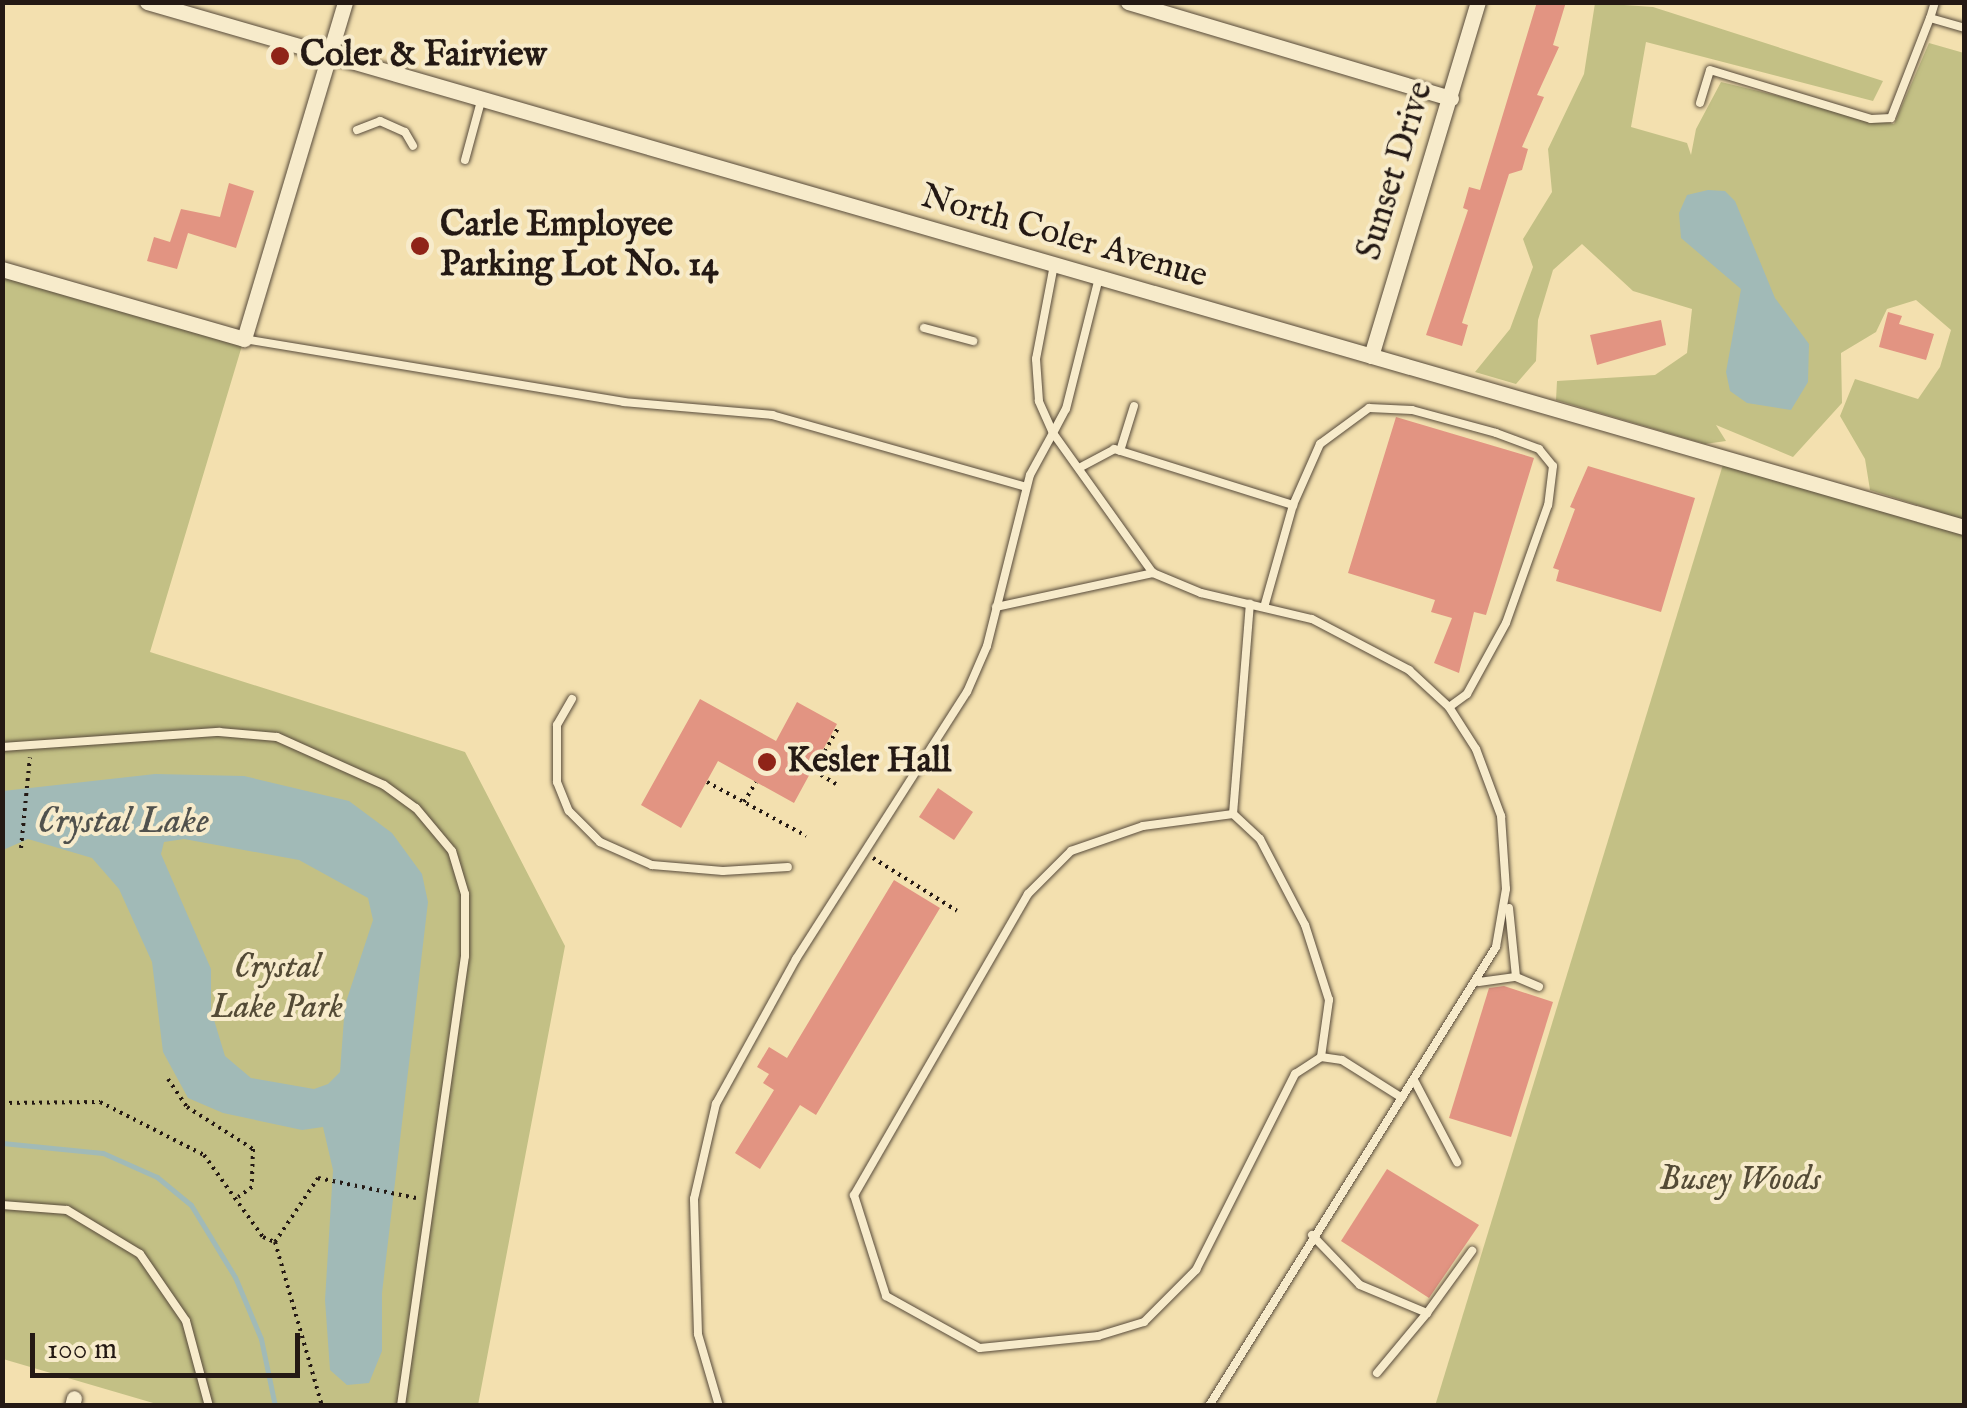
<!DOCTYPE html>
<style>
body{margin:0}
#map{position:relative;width:1967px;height:1408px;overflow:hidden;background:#f3e0af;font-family:"IM FELL English",serif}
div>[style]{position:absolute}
.green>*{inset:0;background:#c3c085}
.water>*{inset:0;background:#a1bab7}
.stream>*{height:5px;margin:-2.5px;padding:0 2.5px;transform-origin:2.5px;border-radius:2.5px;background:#a1bab7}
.building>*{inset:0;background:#e29482}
.path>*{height:4px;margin-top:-2px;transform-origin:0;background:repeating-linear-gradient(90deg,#241914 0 2.5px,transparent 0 7.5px)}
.roads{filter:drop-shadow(0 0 2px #584b3b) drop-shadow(0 0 2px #584b3b)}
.service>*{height:8px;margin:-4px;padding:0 4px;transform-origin:4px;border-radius:4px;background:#f7ebcb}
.minor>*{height:15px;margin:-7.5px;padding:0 7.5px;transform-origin:7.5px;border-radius:7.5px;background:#f7ebcb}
.dots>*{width:28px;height:28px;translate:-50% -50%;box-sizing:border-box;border:5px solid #f7ebcb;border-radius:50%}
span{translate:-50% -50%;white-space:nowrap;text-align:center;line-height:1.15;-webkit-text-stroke:8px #f7ebcb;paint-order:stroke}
.poi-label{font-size:35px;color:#241914;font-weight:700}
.left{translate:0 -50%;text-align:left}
.street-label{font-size:35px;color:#241914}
.park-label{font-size:35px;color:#544b36;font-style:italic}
.water-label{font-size:38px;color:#50514d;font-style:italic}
.frame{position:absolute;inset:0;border:5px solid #241914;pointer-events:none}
.scale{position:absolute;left:30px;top:1333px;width:270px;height:45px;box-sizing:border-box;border:5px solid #241914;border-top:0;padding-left:12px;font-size:30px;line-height:35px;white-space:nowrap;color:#241914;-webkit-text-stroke:8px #f7ebcb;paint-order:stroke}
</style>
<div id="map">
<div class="green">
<div style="clip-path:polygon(1595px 3px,1653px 7px,1883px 81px,1873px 101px,1646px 42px,1631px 127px,1687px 143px,1691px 155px,1696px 129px,1721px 82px,1894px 124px,1929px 43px,1964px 53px,1964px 520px,1870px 490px,1865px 459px,1840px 416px,1855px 379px,1918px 399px,1940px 367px,1951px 330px,1916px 300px,1887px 309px,1876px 332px,1841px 353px,1842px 403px,1793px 457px,1716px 425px,1726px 441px,1705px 444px,1556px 400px,1557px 381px,1655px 375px,1687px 353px,1692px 309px,1633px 291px,1582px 244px,1553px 270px,1538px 320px,1536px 361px,1516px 384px,1475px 372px,1510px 329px,1533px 267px,1523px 239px,1552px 192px,1548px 149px,1584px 74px)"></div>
<div style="clip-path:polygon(2px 274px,244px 339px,150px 652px,465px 752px,565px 946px,478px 1405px,160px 1405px,3px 1359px)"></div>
<div style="clip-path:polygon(1725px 458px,1964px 527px,1964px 1405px,1435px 1406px)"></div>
</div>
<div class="water">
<div style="clip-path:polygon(1708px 190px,1725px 191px,1735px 201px,1775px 298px,1809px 344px,1808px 382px,1791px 410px,1747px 403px,1730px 391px,1726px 372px,1741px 289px,1681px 238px,1679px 213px,1687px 195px)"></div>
<div style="clip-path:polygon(evenodd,155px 774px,244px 776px,349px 801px,392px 833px,422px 874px,428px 902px,382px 1293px,382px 1351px,369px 1383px,347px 1385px,330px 1370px,325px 1300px,333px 1170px,323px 1127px,302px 1130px,223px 1113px,188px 1098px,163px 1052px,152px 962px,119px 889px,92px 858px,28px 839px,3px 850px,3px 791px,155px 774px,184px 839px,299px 860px,368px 898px,373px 920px,345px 1005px,340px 1072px,328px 1084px,314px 1089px,251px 1078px,225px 1056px,211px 1010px,211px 969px,161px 854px,164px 842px,184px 839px)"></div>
</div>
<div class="stream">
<div style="left:2px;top:1143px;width:101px;rotate:5.7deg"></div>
<div style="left:103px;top:1153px;width:59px;rotate:24deg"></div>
<div style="left:157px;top:1177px;width:44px;rotate:39.5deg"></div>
<div style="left:191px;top:1205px;width:84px;rotate:58.6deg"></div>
<div style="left:235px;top:1277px;width:67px;rotate:67.2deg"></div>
<div style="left:261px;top:1339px;width:68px;rotate:78.2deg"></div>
</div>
<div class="building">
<div style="clip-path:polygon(1537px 2px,1566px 2px,1553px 45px,1559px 47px,1537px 95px,1544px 97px,1522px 147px,1528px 149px,1522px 170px,1509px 174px,1462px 323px,1468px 325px,1462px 346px,1426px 335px,1468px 210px,1463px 208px,1469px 187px,1480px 190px)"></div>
<div style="clip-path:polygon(229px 183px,254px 191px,236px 248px,188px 233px,177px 269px,147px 261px,154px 237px,170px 242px,181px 209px,220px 217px)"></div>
<div style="clip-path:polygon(1888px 312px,1902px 316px,1899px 324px,1934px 334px,1926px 360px,1879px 347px)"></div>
<div style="clip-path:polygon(1661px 320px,1666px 345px,1597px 365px,1590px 335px)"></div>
<div style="clip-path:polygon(1396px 417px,1534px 458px,1486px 615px,1474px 612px,1459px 673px,1434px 663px,1452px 618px,1431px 612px,1435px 600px,1348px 573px)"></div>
<div style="clip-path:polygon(1588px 466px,1695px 498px,1661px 612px,1556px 581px,1559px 570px,1553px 568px,1575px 509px,1570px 507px)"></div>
<div style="clip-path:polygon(700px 699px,776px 741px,797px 702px,837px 724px,794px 803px,718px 761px,681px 828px,641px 805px)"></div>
<div style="clip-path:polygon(938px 788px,973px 812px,954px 840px,919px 817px)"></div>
<div style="clip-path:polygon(894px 880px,940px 908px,816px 1115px,800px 1105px,760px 1169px,735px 1153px,774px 1090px,763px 1083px,769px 1074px,757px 1067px,769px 1047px,787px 1058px)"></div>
<div style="clip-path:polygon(1504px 986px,1553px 1002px,1511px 1137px,1449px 1118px,1489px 988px)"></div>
<div style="clip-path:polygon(1387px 1169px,1479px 1225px,1429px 1298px,1341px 1241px)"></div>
</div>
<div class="path">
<div style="left:707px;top:782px;width:113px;rotate:28.6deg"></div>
<div style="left:836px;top:784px;width:26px;rotate:-149deg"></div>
<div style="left:814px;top:771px;width:51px;rotate:-60.9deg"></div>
<div style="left:744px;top:802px;width:23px;rotate:-59deg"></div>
<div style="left:21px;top:848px;width:91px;rotate:-84.4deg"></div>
<div style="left:873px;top:858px;width:99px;rotate:32.2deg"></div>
<div style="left:168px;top:1079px;width:34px;rotate:56deg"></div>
<div style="left:187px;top:1107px;width:78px;rotate:32.5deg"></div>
<div style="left:253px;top:1149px;width:38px;rotate:92deg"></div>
<div style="left:252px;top:1187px;width:17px;rotate:144deg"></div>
<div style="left:2px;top:1103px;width:98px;rotate:-0.6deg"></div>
<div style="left:100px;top:1102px;width:117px;rotate:27deg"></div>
<div style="left:204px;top:1155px;width:101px;rotate:54.3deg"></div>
<div style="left:263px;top:1237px;width:13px;rotate:23deg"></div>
<div style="left:275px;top:1242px;width:171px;rotate:74deg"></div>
<div style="left:275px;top:1242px;width:77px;rotate:-56.1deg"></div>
<div style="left:318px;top:1178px;width:100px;rotate:11.5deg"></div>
</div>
<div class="roads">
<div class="service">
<div style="left:1935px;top:2px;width:17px;rotate:107deg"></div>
<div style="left:1930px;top:18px;width:35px;rotate:16deg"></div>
<div style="left:1700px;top:103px;width:34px;rotate:-73deg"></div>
<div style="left:1710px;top:70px;width:168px;rotate:16.9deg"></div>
<div style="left:1871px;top:119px;width:20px;rotate:-3deg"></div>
<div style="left:1891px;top:118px;width:107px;rotate:-68.7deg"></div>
<div style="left:357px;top:130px;width:25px;rotate:-21deg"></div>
<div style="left:380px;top:121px;width:27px;rotate:24deg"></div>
<div style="left:405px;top:132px;width:16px;rotate:60deg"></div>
<div style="left:465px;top:160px;width:61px;rotate:-74.8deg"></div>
<div style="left:924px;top:328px;width:51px;rotate:14.9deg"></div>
<div style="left:244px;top:339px;width:385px;rotate:9.4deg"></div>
<div style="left:624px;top:402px;width:149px;rotate:5deg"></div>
<div style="left:772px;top:415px;width:264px;rotate:15.8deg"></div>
<div style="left:1053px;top:433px;width:35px;rotate:-114deg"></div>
<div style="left:1039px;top:401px;width:42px;rotate:-94.1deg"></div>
<div style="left:1036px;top:359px;width:96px;rotate:-79.2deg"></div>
<div style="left:1053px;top:433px;width:27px;rotate:-62deg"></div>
<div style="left:1066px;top:409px;width:135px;rotate:-75.9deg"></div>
<div style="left:1120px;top:451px;width:47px;rotate:-72.7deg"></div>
<div style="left:1079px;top:468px;width:40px;rotate:-28deg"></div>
<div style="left:1114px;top:449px;width:188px;rotate:17.4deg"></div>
<div style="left:1293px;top:505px;width:103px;rotate:105.8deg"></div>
<div style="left:1293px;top:505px;width:67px;rotate:-66.1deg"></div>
<div style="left:1320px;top:444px;width:61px;rotate:-36.3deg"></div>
<div style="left:1369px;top:408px;width:43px;rotate:2.7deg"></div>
<div style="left:1412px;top:410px;width:87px;rotate:15.3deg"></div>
<div style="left:1496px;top:433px;width:46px;rotate:20.4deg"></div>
<div style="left:1539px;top:449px;width:22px;rotate:51deg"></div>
<div style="left:1553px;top:466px;width:39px;rotate:97deg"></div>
<div style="left:1548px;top:505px;width:125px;rotate:109.6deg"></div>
<div style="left:1506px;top:623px;width:81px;rotate:118.8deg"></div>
<div style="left:1467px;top:694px;width:22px;rotate:144deg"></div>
<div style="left:996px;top:607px;width:161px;rotate:-12.2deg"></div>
<div style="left:572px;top:699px;width:30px;rotate:120deg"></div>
<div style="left:557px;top:725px;width:57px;rotate:90deg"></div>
<div style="left:557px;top:782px;width:31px;rotate:68deg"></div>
<div style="left:569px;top:811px;width:44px;rotate:45deg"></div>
<div style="left:600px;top:842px;width:57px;rotate:23.9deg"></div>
<div style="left:652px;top:865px;width:71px;rotate:4.8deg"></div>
<div style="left:723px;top:871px;width:65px;rotate:-3.5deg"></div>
<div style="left:2px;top:747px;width:218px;rotate:-4deg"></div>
<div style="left:219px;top:732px;width:58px;rotate:4.9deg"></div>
<div style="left:277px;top:737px;width:117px;rotate:24.2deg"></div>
<div style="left:384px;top:785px;width:39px;rotate:36deg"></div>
<div style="left:416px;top:808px;width:56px;rotate:50.1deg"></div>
<div style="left:452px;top:851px;width:45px;rotate:73.2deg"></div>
<div style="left:465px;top:894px;width:62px;rotate:90deg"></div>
<div style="left:465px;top:956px;width:455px;rotate:98.1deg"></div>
<div style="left:1233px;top:814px;width:211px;rotate:-85.4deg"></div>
<div style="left:1509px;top:908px;width:69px;rotate:84.2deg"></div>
<div style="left:1516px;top:977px;width:25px;rotate:23deg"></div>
<div style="left:1479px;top:982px;width:37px;rotate:-8deg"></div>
<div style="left:1321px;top:1057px;width:58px;rotate:-82deg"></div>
<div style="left:1329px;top:1000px;width:79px;rotate:-107.7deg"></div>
<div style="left:1305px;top:925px;width:97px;rotate:-117.6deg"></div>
<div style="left:1260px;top:839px;width:37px;rotate:-137deg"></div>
<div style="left:1233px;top:814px;width:91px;rotate:172.4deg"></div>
<div style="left:1143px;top:826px;width:76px;rotate:160.9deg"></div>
<div style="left:1071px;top:851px;width:61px;rotate:135deg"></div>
<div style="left:1028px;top:894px;width:348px;rotate:120deg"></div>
<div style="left:854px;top:1195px;width:106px;rotate:72.4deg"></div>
<div style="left:886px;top:1296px;width:107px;rotate:29deg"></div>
<div style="left:980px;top:1348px;width:119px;rotate:-5.8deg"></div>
<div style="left:1098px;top:1336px;width:48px;rotate:-16.9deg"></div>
<div style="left:1144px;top:1322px;width:74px;rotate:-45deg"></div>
<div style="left:1196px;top:1270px;width:220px;rotate:-63.2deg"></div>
<div style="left:1295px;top:1074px;width:31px;rotate:-33deg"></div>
<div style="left:1321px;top:1057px;width:21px;rotate:8deg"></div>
<div style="left:1342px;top:1060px;width:71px;rotate:32.3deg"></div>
<div style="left:1414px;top:1080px;width:93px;rotate:62.3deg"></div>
<div style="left:2px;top:1205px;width:65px;rotate:4.4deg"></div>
<div style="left:67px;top:1210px;width:85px;rotate:31.1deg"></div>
<div style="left:140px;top:1254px;width:81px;rotate:55.5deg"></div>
<div style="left:186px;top:1321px;width:88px;rotate:74.9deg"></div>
<div style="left:1312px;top:1235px;width:69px;rotate:46.2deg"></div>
<div style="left:1360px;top:1285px;width:73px;rotate:22.7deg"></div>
<div style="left:1427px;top:1313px;width:77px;rotate:-54deg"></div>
<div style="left:1377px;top:1373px;width:78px;rotate:-50.2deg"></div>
<div style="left:719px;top:1406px;width:75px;rotate:-106.3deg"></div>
<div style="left:698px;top:1334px;width:135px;rotate:-91.7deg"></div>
<div style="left:694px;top:1199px;width:98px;rotate:-77deg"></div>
<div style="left:716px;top:1104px;width:166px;rotate:-61.1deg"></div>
<div style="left:796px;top:959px;width:317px;rotate:-57.4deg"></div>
<div style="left:967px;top:692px;width:50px;rotate:-66.5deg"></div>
<div style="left:987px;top:646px;width:176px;rotate:-75.9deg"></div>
<div style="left:1030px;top:475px;width:48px;rotate:-61.3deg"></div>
<div style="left:1053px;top:433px;width:172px;rotate:54.5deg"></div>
<div style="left:1153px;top:573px;width:52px;rotate:22.6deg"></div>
<div style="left:1201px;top:593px;width:114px;rotate:13.2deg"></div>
<div style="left:1312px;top:619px;width:110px;rotate:27.7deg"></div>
<div style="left:1409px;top:670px;width:54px;rotate:42.8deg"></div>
<div style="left:1449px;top:707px;width:50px;rotate:57.3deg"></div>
<div style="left:1476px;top:749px;width:72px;rotate:69.5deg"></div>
<div style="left:1501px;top:816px;width:73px;rotate:86.1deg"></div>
<div style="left:1506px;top:889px;width:59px;rotate:99.8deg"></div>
<div style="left:1496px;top:947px;width:541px;rotate:122.02deg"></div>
</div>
<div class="minor">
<div style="left:147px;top:2px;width:1891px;rotate:16.12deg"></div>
<div style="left:1128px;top:2px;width:337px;rotate:16.6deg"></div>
<div style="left:2px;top:269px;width:252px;rotate:16.1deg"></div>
<div style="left:244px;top:339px;width:352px;rotate:-73.3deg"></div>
<div style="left:1371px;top:356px;width:370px;rotate:-73.2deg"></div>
<div style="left:72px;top:1406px;width:8px;rotate:-76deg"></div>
</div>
</div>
<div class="dots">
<div style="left:280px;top:56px;background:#8f2418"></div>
<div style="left:420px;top:246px;background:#8f2418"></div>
<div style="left:767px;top:762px;background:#8f2418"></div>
</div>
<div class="poi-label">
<span class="left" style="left:300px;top:56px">Coler &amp; Fairview</span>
<span class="left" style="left:440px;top:246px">Carle Employee<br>Parking Lot No. 14</span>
<span class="left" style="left:787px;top:762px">Kesler Hall</span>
</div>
<div class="street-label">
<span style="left:1396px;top:171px;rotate:-73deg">Sunset Drive</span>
<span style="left:1064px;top:237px;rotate:16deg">North Coler Avenue</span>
</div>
<div class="park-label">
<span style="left:277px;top:988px">Crystal<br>Lake Park</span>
<span style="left:1740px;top:1180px">Busey Woods</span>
</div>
<div class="water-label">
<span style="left:123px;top:823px">Crystal Lake</span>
</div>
<div class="frame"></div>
<div class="scale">100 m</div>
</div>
